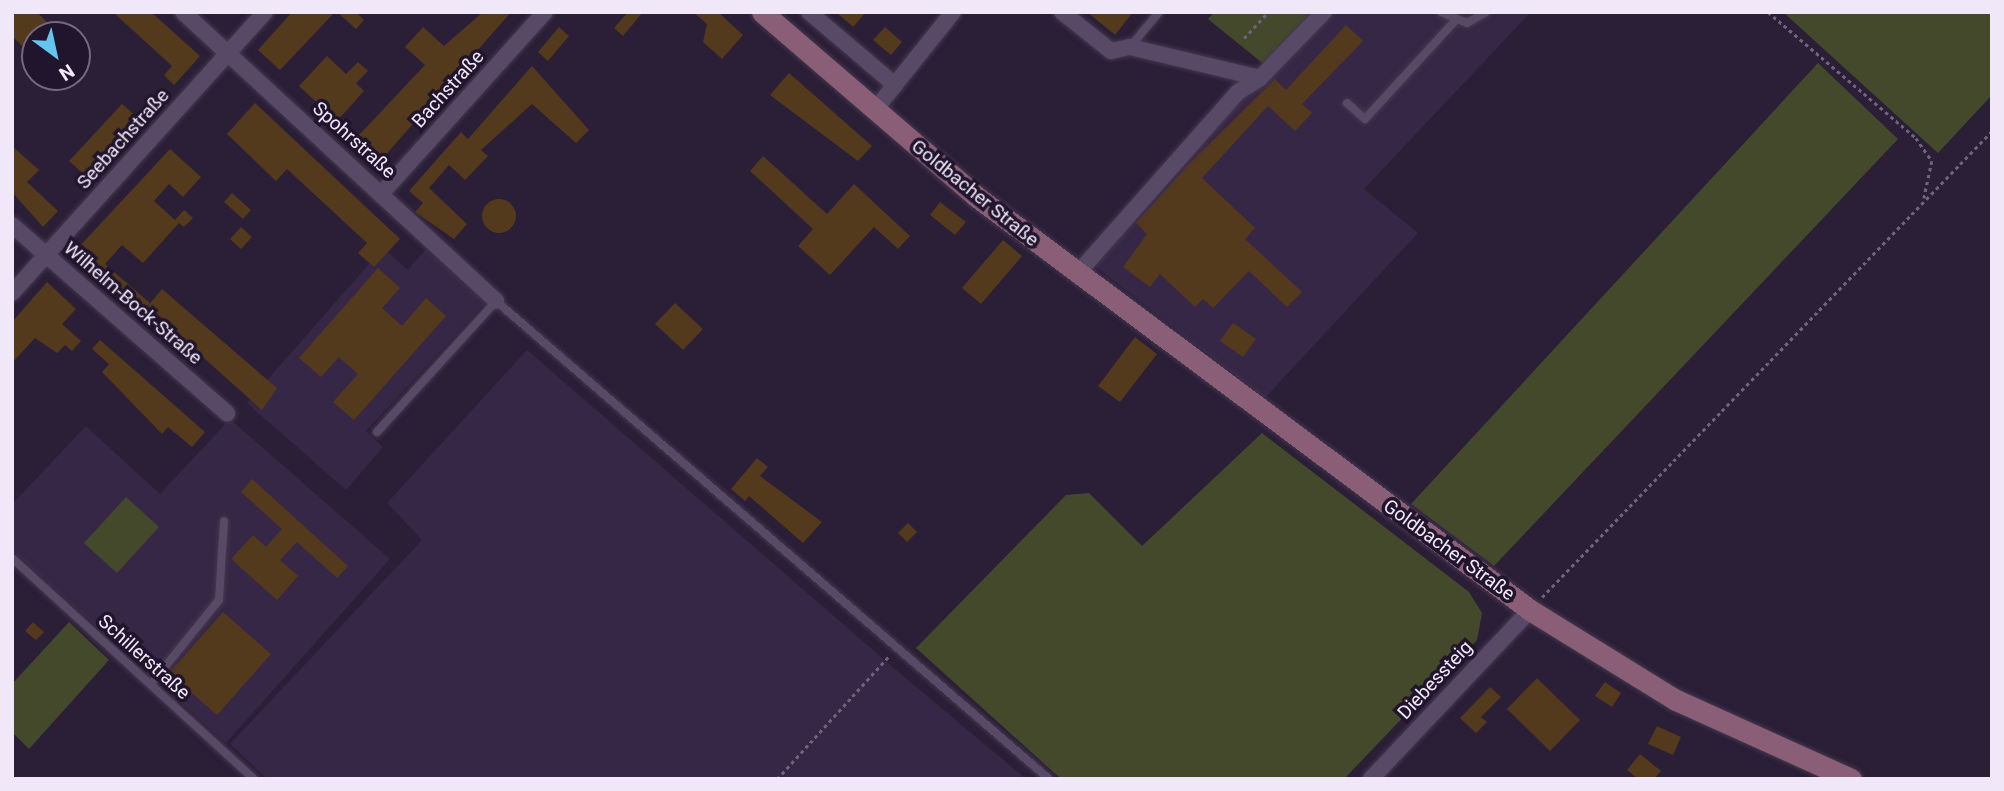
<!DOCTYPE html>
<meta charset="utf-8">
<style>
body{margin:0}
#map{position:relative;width:2004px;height:791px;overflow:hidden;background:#2b1e37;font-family:Roboto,sans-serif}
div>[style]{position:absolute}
.built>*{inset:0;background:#372746}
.green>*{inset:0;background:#45492c}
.building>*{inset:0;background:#533a1c}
.round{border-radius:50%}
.path>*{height:2.5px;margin-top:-1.25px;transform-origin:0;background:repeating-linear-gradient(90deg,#6f647a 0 3.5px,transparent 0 7px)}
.roads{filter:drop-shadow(0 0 2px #44384e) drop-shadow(0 0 2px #44384e)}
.lane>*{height:8px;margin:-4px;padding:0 4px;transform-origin:4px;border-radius:4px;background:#584a66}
.street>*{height:16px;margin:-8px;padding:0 8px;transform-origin:8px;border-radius:8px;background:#584a66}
.secondary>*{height:21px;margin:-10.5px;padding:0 10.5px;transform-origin:10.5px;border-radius:10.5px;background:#8a5e76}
span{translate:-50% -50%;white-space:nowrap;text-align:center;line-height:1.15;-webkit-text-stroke:7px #21152d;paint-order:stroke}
.street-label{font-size:19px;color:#f0e8f9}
.frame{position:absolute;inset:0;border:14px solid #f0e8f9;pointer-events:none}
.north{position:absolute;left:21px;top:21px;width:70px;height:70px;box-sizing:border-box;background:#21152d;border:2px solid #74697f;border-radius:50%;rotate:147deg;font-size:19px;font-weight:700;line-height:28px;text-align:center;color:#f0e8f9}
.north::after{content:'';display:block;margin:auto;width:24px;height:32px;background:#64c5ee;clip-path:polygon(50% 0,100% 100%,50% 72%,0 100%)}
</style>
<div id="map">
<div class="built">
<div style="clip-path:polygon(1318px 12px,1531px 12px,1364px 189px,1418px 233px,1265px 398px,1095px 266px)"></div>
<div style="clip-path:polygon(383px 248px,408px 270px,426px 249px,485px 303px,366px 431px,383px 447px,346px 490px,247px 403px)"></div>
<div style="clip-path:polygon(527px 350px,896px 670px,1026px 779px,267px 779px,230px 744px,422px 540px,387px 503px)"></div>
<div style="clip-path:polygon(230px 419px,390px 559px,226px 743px,12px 550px,12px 504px,86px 426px,160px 494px)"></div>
</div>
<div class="green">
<div style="clip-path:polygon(1214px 12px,1318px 12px,1266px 66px,1208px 19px)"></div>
<div style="clip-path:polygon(1783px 12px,1992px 12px,1992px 95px,1938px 153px)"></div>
<div style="clip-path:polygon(1818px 63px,1898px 139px,1494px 566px,1411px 504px)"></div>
<div style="clip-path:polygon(1262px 433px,1469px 592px,1482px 613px,1477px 640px,1344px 779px,1061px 779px,916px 648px,1066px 495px,1089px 493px,1142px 546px)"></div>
<div style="clip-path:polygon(126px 497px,159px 527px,117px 573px,84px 543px)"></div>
<div style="clip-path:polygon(69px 622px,109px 660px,29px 749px,12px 732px,12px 684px)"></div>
</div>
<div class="building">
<div style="clip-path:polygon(12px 12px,37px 12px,59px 35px,35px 35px,35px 59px,12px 36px)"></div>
<div style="clip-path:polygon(113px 12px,151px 12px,200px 56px,174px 85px,164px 75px,172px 66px)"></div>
<div style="clip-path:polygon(292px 12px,335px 12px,280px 70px,258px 50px)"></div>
<div style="clip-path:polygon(337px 12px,356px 12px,364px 20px,356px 29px)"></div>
<div style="clip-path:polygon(483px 12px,511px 12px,383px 158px,359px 135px,425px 65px,405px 47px,423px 27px,444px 46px)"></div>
<div style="clip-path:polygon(628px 12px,643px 12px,623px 36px,614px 28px)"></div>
<div style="clip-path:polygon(693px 12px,718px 12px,743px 35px,722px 59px,703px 42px,707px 24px)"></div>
<div style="clip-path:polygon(836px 12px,866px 12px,853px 27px)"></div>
<div style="clip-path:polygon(1087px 12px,1133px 12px,1115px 35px)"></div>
<div style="clip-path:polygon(1346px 25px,1363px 41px,1302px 104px,1312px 113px,1295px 131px,1268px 106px,1202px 178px,1255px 228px,1245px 239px,1302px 292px,1287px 307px,1249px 271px,1213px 308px,1203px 299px,1195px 307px,1160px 274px,1150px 287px,1123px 267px,1147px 234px,1136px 223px,1188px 165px,1275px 79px,1286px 90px)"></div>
<div style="clip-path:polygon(559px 27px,569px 36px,548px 61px,538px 52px)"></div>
<div style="clip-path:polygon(885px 27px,902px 42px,891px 55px,873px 40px)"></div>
<div style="clip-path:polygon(327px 56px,346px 74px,358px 62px,368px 71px,356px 83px,364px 91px,337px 121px,299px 86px)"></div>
<div style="clip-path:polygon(532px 66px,589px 130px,576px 143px,532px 104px,481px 150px,488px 156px,465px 180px,449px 165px,429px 188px,467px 224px,454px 239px,415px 212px,423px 203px,409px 191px,461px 132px,468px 139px)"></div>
<div style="clip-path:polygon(789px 73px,872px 146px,858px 161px,770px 95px)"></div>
<div style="clip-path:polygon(255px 103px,400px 239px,374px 267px,358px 253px,367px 243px,287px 169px,276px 181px,227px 134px)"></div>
<div style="clip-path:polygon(122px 104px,142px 121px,87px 177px,69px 161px)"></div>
<div style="clip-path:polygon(12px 146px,39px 170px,27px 182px,58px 211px,43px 227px,12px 192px)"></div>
<div style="clip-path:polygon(170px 149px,201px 177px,183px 197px,169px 184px,154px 201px,175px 220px,184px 210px,193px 218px,184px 227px,179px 223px,143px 263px,122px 245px,105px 264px,150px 303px,142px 312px,78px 256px,78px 248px)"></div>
<div style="clip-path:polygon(763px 156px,827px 214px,854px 184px,910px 236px,898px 249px,874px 227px,830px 275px,798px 246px,813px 229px,750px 171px)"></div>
<div style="clip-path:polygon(232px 193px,251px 210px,243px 219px,224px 202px)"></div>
<div class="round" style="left:482px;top:199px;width:34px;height:34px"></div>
<div style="clip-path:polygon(940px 202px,966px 222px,955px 235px,930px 215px)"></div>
<div style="clip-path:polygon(241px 227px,252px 237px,241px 249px,230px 239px)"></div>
<div style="clip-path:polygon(1003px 240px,1022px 256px,981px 304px,962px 288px)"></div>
<div style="clip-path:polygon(378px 268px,400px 288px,382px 308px,402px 326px,426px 298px,446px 316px,354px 420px,333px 402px,358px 374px,339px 357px,321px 377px,299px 358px)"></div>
<div style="clip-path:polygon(47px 282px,76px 309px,62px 324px,81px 341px,72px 351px,65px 345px,57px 353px,35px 338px,12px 363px,12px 322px)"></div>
<div style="clip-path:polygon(162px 289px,277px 388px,262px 410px,147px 307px)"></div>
<div style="clip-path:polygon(675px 303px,703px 329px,683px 350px,655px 324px)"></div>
<div style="clip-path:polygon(1233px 323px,1256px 339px,1243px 357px,1220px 341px)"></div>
<div style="clip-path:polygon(1135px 337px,1157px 354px,1120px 402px,1098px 386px)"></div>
<div style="clip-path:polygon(100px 340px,205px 432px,192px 447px,168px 427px,162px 434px,102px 372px,109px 364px,92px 349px)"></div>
<div style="clip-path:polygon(757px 458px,768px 467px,760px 476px,822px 522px,803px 543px,749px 496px,745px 501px,731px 489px)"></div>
<div style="clip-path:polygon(252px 479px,348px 566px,337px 578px,297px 542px,280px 560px,298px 576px,277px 600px,231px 559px,253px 535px,266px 547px,282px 529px,241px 492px)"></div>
<div style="clip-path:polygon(908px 523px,917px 532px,907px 542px,898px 533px)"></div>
<div style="clip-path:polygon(223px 612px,271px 654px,217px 715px,169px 673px)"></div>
<div style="clip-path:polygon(33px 622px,44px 632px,36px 640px,25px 631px)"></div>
<div style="clip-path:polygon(1537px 678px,1580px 720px,1550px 751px,1507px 709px)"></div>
<div style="clip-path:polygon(1605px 682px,1621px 693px,1612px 707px,1595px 696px)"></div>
<div style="clip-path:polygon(1490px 687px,1501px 697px,1481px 717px,1487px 722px,1476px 733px,1460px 718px)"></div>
<div style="clip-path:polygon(1657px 726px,1681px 737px,1673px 755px,1648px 744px)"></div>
<div style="clip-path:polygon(1640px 754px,1661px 771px,1654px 779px,1638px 779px,1627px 770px)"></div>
</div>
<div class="path">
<div style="left:1768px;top:12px;width:194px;rotate:40.4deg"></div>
<div style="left:1916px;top:138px;width:28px;rotate:55deg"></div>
<div style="left:1932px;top:161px;width:38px;rotate:102deg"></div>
<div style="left:1244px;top:38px;width:35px;rotate:-47deg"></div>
<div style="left:1542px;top:597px;width:648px;rotate:-46deg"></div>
<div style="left:777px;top:779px;width:168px;rotate:-47.7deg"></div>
</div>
<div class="roads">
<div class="lane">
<div style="left:1441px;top:12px;width:28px;rotate:23deg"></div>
<div style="left:1467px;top:23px;width:22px;rotate:-30deg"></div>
<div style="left:1130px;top:47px;width:45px;rotate:-50.4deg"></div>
<div style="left:1347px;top:103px;width:24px;rotate:42deg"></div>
<div style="left:1365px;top:119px;width:132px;rotate:-47.5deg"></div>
<div style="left:377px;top:432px;width:177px;rotate:-47.7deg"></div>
<div style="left:496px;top:301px;width:731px;rotate:40.84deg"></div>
<div style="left:12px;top:558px;width:328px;rotate:42.4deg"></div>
<div style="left:151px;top:684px;width:108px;rotate:-51deg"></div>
<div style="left:219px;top:600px;width:79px;rotate:-86.4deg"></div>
</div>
<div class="street">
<div style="left:183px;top:12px;width:426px;rotate:42.7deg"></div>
<div style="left:809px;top:12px;width:113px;rotate:40.3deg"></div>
<div style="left:1062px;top:12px;width:63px;rotate:38.5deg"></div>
<div style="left:1111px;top:51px;width:19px;rotate:-12deg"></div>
<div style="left:1130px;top:47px;width:134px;rotate:13.4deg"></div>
<div style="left:874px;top:111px;width:127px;rotate:-51.4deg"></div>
<div style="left:382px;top:193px;width:244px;rotate:-48deg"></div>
<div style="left:12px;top:225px;width:286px;rotate:41.2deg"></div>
<div style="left:1077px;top:274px;width:243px;rotate:-48.5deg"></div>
<div style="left:1238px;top:92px;width:26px;rotate:-32deg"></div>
<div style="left:1260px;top:78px;width:92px;rotate:-45.9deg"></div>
<div style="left:12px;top:293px;width:378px;rotate:-48deg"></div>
<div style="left:1371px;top:779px;width:232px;rotate:-46.7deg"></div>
</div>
<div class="secondary">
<div style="left:762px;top:12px;width:284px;rotate:40.7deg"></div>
<div style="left:977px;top:197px;width:690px;rotate:36.75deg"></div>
<div style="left:1530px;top:610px;width:172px;rotate:31.7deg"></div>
<div style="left:1676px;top:700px;width:192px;rotate:24.3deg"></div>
</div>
</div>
<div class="street-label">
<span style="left:448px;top:89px;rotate:-48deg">Bachstraße</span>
<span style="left:123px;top:139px;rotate:-48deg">Seebachstraße</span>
<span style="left:354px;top:140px;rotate:42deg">Spohrstraße</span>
<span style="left:975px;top:193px;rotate:39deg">Goldbacher Straße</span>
<span style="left:133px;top:303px;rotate:41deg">Wilhelm-Bock-Straße</span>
<span style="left:1449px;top:550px;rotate:36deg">Goldbacher Straße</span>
<span style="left:144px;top:657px;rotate:42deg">Schillerstraße</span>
<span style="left:1435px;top:680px;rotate:-47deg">Diebessteig</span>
</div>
<div class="frame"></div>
<div class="north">N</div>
</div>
